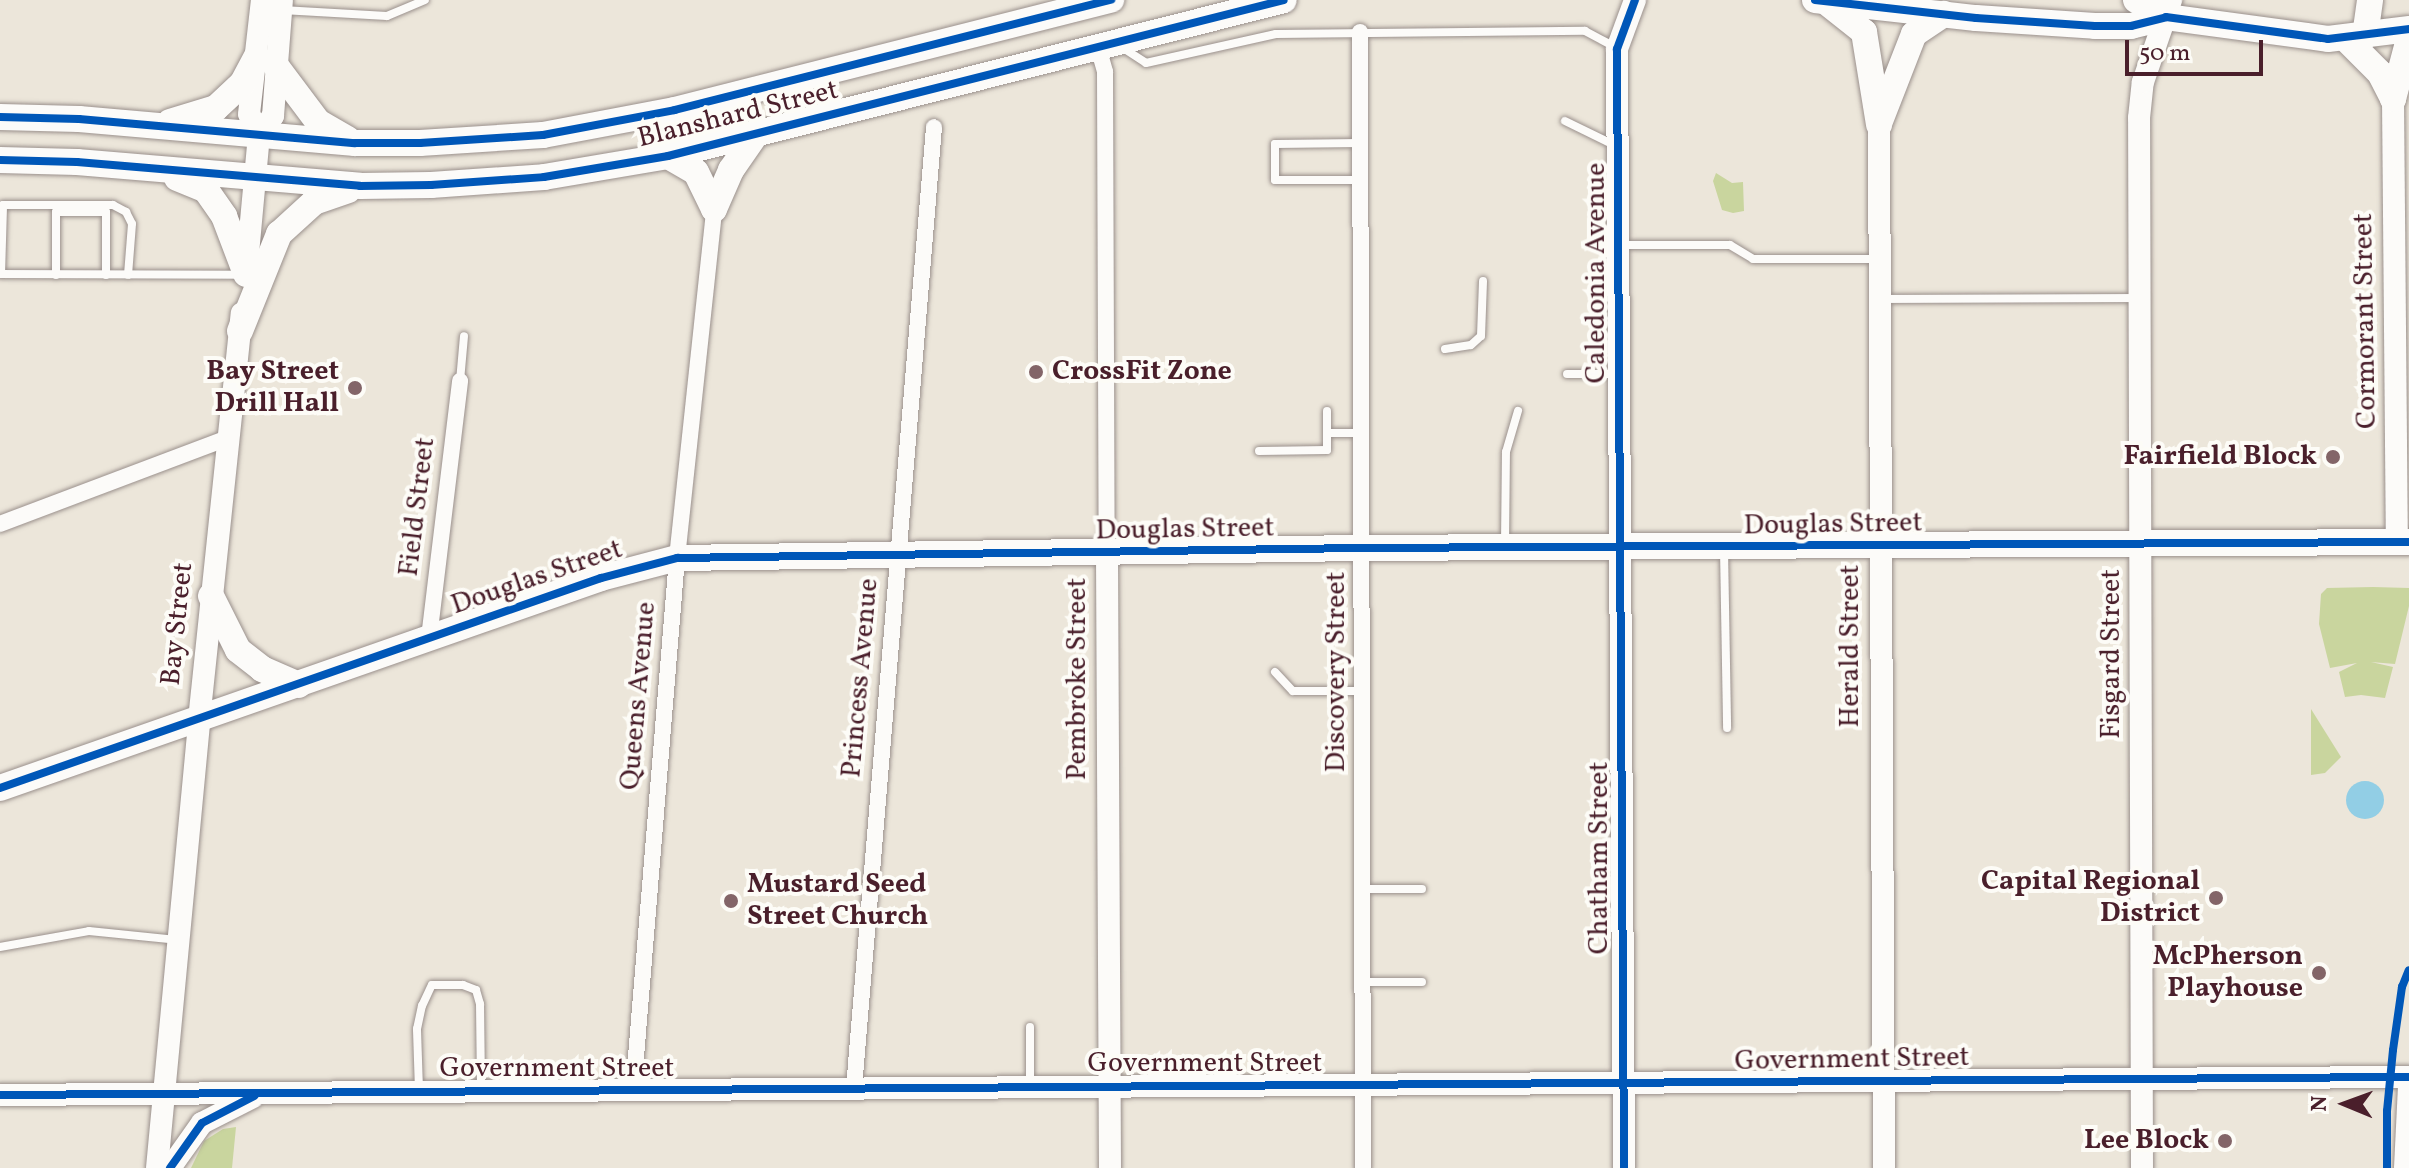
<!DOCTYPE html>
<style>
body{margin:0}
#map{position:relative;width:2409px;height:1168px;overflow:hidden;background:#ece6da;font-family:Vollkorn,serif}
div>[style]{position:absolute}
.green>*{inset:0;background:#c9d59e}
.water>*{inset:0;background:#92cee5}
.round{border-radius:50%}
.roads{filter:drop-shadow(0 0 2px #9a908c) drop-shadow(0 0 2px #9a908c)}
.lane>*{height:8px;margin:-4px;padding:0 4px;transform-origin:4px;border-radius:4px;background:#fcfbf9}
.street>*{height:16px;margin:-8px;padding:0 8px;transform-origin:8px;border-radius:8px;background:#fcfbf9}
.secondary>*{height:22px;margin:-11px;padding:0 11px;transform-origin:11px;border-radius:11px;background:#fcfbf9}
.primary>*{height:26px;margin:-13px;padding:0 13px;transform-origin:13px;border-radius:13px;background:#fcfbf9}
.cycleway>*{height:8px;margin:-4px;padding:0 4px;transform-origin:4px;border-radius:4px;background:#0057b8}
.dots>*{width:22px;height:22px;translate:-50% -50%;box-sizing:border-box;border:4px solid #fdfcf7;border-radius:50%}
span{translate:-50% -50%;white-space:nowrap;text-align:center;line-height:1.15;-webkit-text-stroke:8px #fdfcf7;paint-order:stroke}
.street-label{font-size:28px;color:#4a1f2b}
.poi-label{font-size:28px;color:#4a1f2b;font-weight:700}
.right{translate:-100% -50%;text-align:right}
.left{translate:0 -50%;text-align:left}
.north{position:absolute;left:2305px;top:1064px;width:80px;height:80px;-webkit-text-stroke:6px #fdfcf7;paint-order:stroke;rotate:271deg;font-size:22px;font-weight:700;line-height:32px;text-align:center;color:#4a1f2b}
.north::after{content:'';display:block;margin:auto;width:28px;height:36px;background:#4a1f2b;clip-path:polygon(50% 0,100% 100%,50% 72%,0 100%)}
.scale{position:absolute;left:2125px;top:40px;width:138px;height:36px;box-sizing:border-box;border:4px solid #4a1f2b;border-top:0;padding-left:10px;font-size:24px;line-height:28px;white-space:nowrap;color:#4a1f2b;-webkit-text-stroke:6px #fdfcf7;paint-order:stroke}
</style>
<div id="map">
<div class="green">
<div style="clip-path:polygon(1716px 173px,1732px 183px,1743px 182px,1744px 211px,1733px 213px,1722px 210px,1713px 181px)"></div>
<div style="clip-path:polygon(2373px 587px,2409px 588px,2409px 606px,2395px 664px,2371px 662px,2393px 667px,2385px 698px,2361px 695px,2345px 697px,2339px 672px,2357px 663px,2330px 668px,2319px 624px,2321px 594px,2327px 588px)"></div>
<div style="clip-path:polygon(2311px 709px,2341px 757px,2325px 773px,2311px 775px)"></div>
<div style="clip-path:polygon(236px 1127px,232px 1168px,191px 1168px,204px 1141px,223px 1129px)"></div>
</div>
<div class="water">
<div class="round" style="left:2346px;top:781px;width:38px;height:38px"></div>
</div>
<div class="roads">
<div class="lane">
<div style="left:282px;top:10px;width:105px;rotate:3.3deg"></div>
<div style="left:387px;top:16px;width:41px;rotate:-22.8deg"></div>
<div style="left:1123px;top:48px;width:27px;rotate:33deg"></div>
<div style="left:1146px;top:63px;width:133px;rotate:-12.6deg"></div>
<div style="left:1276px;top:34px;width:309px;rotate:-0.6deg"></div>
<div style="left:1585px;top:31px;width:36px;rotate:28deg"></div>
<div style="left:1565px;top:121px;width:55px;rotate:26.1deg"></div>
<div style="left:1360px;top:180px;width:85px;rotate:180deg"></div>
<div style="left:1275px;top:180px;width:36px;rotate:-90deg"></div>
<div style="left:1275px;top:144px;width:85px;rotate:-0.7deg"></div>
<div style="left:1620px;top:245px;width:110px"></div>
<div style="left:1730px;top:245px;width:27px;rotate:31deg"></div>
<div style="left:1753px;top:259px;width:126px"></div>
<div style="left:0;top:274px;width:243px;rotate:0.2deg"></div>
<div style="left:1px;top:274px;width:69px;rotate:-88.3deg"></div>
<div style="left:3px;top:205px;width:110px"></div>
<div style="left:113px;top:205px;width:15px;rotate:28deg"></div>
<div style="left:126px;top:212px;width:13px;rotate:63deg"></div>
<div style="left:132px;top:224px;width:51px;rotate:94.5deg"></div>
<div style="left:56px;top:275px;width:63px;rotate:-90deg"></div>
<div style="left:56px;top:212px;width:50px"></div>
<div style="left:106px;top:212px;width:63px;rotate:90deg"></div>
<div style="left:1880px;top:299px;width:258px;rotate:-0.2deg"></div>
<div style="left:1445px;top:349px;width:26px;rotate:-9deg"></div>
<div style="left:1471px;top:345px;width:13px;rotate:-42deg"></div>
<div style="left:1481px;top:336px;width:55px;rotate:-87.9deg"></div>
<div style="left:1567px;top:374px;width:51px"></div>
<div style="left:460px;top:381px;width:45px;rotate:-84.9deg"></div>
<div style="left:1327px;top:433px;width:36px"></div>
<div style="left:1259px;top:451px;width:68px;rotate:-0.8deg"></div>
<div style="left:1327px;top:450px;width:39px;rotate:-90deg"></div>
<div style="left:1505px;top:544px;width:92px;rotate:-89.4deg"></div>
<div style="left:1506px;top:452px;width:43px;rotate:-73.7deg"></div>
<div style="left:1724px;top:549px;width:179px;rotate:89deg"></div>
<div style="left:1275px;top:672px;width:26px;rotate:47deg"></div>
<div style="left:1293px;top:691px;width:70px"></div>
<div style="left:1363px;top:889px;width:59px"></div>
<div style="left:0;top:947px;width:90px;rotate:-10.2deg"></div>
<div style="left:89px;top:931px;width:88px;rotate:5.8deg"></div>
<div style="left:1363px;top:982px;width:59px"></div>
<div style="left:1030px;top:1027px;width:58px;rotate:90deg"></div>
<div style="left:419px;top:1090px;width:61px;rotate:-91.9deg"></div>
<div style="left:417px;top:1029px;width:24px;rotate:-78deg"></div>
<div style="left:422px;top:1006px;width:23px;rotate:-65deg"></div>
<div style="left:432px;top:985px;width:31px"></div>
<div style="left:463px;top:985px;width:14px;rotate:21deg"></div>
<div style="left:476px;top:990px;width:15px;rotate:74deg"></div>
<div style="left:480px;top:1004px;width:85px;rotate:89.3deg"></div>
</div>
<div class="street">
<div style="left:1360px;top:32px;width:1136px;rotate:89.85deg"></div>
<div style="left:1098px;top:47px;width:26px;rotate:74deg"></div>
<div style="left:1105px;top:72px;width:482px;rotate:89.8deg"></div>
<div style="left:0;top:524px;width:244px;rotate:-20.7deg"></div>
<div style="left:429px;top:638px;width:259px;rotate:-83.1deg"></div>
<div style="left:854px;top:1088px;width:964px;rotate:-85.24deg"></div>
<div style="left:633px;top:1093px;width:537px;rotate:-85.3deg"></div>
<div style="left:677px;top:558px;width:351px;rotate:-83.9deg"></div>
</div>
<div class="secondary">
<div style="left:2393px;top:99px;width:442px;rotate:89.5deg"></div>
<div style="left:1879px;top:125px;width:1043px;rotate:89.73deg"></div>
<div style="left:259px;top:135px;width:23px;rotate:-115deg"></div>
<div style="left:249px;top:114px;width:115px;rotate:-83.5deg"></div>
<div style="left:246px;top:275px;width:141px;rotate:-84.7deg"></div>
<div style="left:259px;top:135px;width:24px;rotate:-54deg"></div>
<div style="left:273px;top:116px;width:116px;rotate:-85.6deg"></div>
<div style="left:1107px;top:554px;width:614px;rotate:89.72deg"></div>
<div style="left:0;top:1095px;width:2409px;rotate:-0.43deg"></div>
<div style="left:157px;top:1168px;width:450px;rotate:-84.6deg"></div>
<div style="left:199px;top:720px;width:409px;rotate:-84deg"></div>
<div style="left:170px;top:1168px;width:55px;rotate:-54.6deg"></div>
<div style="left:202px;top:1123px;width:57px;rotate:-27deg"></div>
<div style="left:1624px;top:1168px;width:1119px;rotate:-90.36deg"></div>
<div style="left:1617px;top:49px;width:52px;rotate:-69.8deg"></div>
<div style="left:2142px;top:1168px;width:1050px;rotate:-90.16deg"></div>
<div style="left:2139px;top:118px;width:36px;rotate:-84deg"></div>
<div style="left:2143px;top:82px;width:87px;rotate:-71.1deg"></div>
<div style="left:2405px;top:1168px;width:83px;rotate:-87.2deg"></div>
</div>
<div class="primary">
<div style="left:1815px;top:0;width:162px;rotate:6.4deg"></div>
<div style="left:1976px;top:18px;width:119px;rotate:3.8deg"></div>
<div style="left:2095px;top:26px;width:36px"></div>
<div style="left:2131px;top:26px;width:36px;rotate:-14deg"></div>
<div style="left:2166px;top:17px;width:163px;rotate:7.7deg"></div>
<div style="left:2328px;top:39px;width:82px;rotate:-7deg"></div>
<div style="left:2136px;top:0;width:34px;rotate:30deg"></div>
<div style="left:1825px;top:1px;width:50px;rotate:38.5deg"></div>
<div style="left:1864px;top:32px;width:94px;rotate:80.8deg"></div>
<div style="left:2365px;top:36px;width:36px;rotate:-82deg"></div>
<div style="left:2346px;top:39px;width:48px;rotate:45deg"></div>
<div style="left:2380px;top:73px;width:29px;rotate:63deg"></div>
<div style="left:276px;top:66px;width:70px;rotate:53.1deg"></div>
<div style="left:318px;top:122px;width:34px;rotate:30deg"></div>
<div style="left:2393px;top:99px;width:62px;rotate:-75.1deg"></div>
<div style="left:0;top:117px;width:79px;rotate:1.5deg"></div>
<div style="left:79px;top:119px;width:277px;rotate:5deg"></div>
<div style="left:355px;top:143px;width:65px"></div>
<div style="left:420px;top:143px;width:123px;rotate:-3.7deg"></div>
<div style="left:543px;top:135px;width:134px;rotate:-10.7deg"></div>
<div style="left:675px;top:110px;width:450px;rotate:-14.2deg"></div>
<div style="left:1880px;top:121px;width:93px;rotate:-68.7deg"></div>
<div style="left:1914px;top:34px;width:36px;rotate:-34deg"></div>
<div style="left:170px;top:122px;width:48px;rotate:-16.9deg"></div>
<div style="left:216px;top:108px;width:35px;rotate:-43deg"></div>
<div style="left:242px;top:84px;width:30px;rotate:-62deg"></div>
<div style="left:668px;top:156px;width:32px;rotate:30deg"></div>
<div style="left:696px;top:172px;width:41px;rotate:64.1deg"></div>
<div style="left:0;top:160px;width:77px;rotate:1.5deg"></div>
<div style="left:77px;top:162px;width:284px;rotate:4.8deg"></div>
<div style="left:360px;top:186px;width:71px;rotate:-0.8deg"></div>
<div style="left:431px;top:185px;width:113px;rotate:-4deg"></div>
<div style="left:544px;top:177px;width:126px;rotate:-9.6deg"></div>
<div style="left:668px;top:156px;width:635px;rotate:-14.21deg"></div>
<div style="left:177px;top:178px;width:31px;rotate:22deg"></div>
<div style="left:206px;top:190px;width:32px;rotate:55deg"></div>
<div style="left:224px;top:216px;width:62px;rotate:69.2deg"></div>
<div style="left:714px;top:209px;width:43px;rotate:-66.4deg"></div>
<div style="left:731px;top:170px;width:44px;rotate:-55.2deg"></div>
<div style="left:240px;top:331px;width:105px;rotate:-68.1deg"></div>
<div style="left:279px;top:234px;width:47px;rotate:-42.4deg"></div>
<div style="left:314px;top:202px;width:36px;rotate:-19deg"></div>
<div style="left:211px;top:596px;width:60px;rotate:63.4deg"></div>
<div style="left:238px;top:650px;width:31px;rotate:38deg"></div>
<div style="left:262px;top:669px;width:40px;rotate:23.4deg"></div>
<div style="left:0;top:788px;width:637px;rotate:-19.26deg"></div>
<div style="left:601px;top:578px;width:79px;rotate:-14.7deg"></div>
<div style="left:677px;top:558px;width:686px;rotate:-0.84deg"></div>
<div style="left:1363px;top:548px;width:1046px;rotate:-0.33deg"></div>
</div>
</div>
<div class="cycleway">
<div style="left:1815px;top:0;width:162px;rotate:6.4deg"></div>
<div style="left:1976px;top:18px;width:119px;rotate:3.8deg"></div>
<div style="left:2095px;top:26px;width:36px"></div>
<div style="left:2131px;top:26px;width:36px;rotate:-14deg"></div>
<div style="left:2166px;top:17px;width:163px;rotate:7.7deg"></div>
<div style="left:2328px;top:39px;width:82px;rotate:-7deg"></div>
<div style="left:0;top:117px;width:79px;rotate:1.5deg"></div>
<div style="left:79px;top:119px;width:277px;rotate:5deg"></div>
<div style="left:355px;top:143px;width:65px"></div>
<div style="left:420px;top:143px;width:123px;rotate:-3.7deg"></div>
<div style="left:543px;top:135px;width:134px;rotate:-10.7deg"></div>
<div style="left:675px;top:110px;width:450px;rotate:-14.2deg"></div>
<div style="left:0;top:160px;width:77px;rotate:1.5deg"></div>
<div style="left:77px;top:162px;width:284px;rotate:4.8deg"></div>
<div style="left:360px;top:186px;width:71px;rotate:-0.8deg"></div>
<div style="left:431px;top:185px;width:113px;rotate:-4deg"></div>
<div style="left:544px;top:177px;width:126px;rotate:-9.6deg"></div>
<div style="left:668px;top:156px;width:635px;rotate:-14.21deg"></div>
<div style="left:0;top:788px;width:637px;rotate:-19.26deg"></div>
<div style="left:601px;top:578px;width:79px;rotate:-14.7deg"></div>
<div style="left:677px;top:558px;width:686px;rotate:-0.84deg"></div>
<div style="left:1363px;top:548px;width:1046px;rotate:-0.33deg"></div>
<div style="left:0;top:1095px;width:2409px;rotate:-0.43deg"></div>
<div style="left:170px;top:1168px;width:55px;rotate:-54.6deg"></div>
<div style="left:202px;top:1123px;width:59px;rotate:-27.4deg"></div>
<div style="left:1624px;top:1168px;width:1119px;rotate:-90.36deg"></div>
<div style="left:1617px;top:49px;width:52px;rotate:-69.8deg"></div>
<div style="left:2387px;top:1168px;width:57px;rotate:-90deg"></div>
<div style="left:2387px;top:1111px;width:61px;rotate:-84.4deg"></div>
<div style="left:2393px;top:1050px;width:64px;rotate:-81.9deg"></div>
<div style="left:2402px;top:987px;width:18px;rotate:-68deg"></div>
</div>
<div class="dots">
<div style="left:1036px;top:372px;background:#836568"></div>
<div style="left:355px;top:388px;background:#836568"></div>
<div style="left:2333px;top:457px;background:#836568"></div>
<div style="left:2216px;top:898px;background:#836568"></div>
<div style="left:731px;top:901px;background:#836568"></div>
<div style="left:2319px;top:973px;background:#836568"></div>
<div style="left:2225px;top:1141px;background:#836568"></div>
</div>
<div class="street-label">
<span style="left:738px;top:115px;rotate:-14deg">Blanshard Street</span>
<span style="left:1597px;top:273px;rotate:-90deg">Caledonia Avenue</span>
<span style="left:2366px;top:321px;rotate:-91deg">Cormorant Street</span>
<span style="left:418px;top:507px;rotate:-83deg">Field Street</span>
<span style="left:1833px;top:525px;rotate:-1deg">Douglas Street</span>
<span style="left:1185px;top:530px;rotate:-1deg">Douglas Street</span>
<span style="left:537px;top:578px;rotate:-19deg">Douglas Street</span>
<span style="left:178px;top:624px;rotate:-84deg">Bay Street</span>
<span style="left:1851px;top:646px;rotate:-90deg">Herald Street</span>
<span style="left:2112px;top:654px;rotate:-90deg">Fisgard Street</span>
<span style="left:1337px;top:672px;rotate:-90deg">Discovery Street</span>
<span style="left:861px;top:678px;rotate:-85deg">Princess Avenue</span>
<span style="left:1078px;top:679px;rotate:-90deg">Pembroke Street</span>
<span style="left:639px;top:696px;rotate:-85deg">Queens Avenue</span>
<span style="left:1600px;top:858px;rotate:-90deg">Chatham Street</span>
<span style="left:1852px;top:1060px;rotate:-1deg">Government Street</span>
<span style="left:1205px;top:1064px">Government Street</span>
<span style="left:557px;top:1069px">Government Street</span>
</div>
<div class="poi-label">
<span class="right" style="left:339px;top:388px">Bay Street<br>Drill Hall</span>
<span class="left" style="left:1052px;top:372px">CrossFit Zone</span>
<span class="right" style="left:2317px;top:457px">Fairfield Block</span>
<span class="right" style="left:2200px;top:898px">Capital Regional<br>District</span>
<span class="left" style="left:747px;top:901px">Mustard Seed<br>Street Church</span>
<span class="right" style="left:2303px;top:973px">McPherson<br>Playhouse</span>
<span class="right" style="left:2209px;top:1141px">Lee Block</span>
</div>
<div class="north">N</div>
<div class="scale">50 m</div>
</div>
